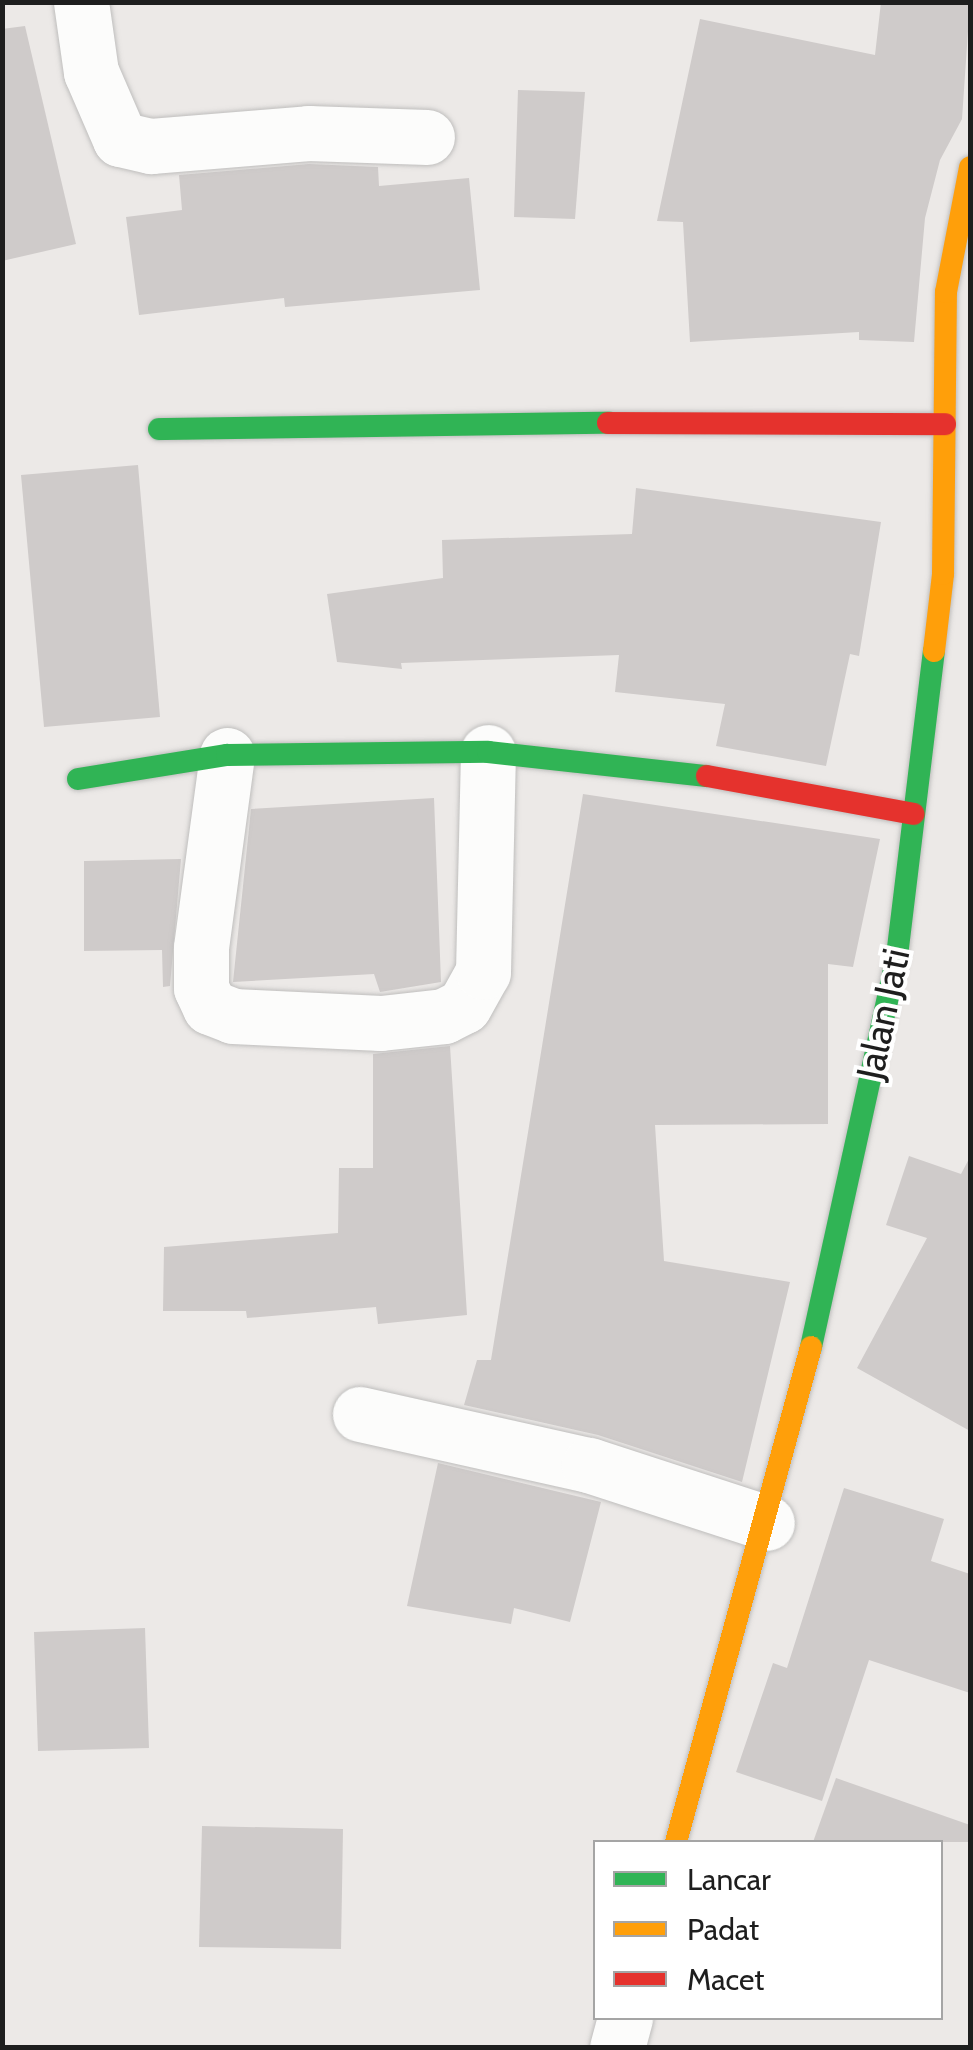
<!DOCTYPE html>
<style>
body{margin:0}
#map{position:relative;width:973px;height:2050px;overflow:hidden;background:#ece9e7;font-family:Cabin,sans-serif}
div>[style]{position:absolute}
.building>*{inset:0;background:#cfcbca}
.roads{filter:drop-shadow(0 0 2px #bfbebd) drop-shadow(0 0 2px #bfbebd)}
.street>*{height:55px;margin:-27.5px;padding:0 27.5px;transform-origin:27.5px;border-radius:27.5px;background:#fcfcfb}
.fast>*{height:22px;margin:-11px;padding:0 11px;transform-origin:11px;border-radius:11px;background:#30b455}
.slow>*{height:22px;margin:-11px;padding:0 11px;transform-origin:11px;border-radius:11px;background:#ff9f0a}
.jam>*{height:22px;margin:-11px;padding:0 11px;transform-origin:11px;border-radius:11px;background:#e5322d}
span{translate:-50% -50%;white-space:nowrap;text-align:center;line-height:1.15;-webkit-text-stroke:8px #fff;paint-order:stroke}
.street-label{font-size:38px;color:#1e1e1e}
.frame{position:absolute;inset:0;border:5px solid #1e1e1e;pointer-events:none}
.legend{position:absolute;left:593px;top:1840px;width:350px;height:180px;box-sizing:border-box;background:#fff;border:2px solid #a5a5a5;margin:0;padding:12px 18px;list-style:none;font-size:30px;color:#1e1e1e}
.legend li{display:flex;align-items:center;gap:20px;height:50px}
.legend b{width:50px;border:2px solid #a5a5a5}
</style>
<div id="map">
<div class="building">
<div style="clip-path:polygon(881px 2px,970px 2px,962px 119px,940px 160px,925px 218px,914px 342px,859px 340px,859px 332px,690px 342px,683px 222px,657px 221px,700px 19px,875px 55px)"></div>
<div style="clip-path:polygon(25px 26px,76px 244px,2px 261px,2px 29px)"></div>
<div style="clip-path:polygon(518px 90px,585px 92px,575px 219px,514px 217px)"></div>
<div style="clip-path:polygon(309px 164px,378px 167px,379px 186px,469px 178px,480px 290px,285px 307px,284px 298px,139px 315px,126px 217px,182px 210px,179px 175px)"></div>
<div style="clip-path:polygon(138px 465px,160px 717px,44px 727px,21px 475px)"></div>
<div style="clip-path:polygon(636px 488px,881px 522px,859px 656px,850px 654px,826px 766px,716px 746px,725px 704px,615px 692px,619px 655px,401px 663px,402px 669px,337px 662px,327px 594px,443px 578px,442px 540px,632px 534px)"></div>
<div style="clip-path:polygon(583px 794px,880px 839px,853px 967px,828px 964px,828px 1124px,655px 1125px,664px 1261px,790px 1282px,742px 1482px,598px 1435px,464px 1405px,477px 1360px,491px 1360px)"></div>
<div style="clip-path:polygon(434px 798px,441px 982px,380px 992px,374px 974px,233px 982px,251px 809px)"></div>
<div style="clip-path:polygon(181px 859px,170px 986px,163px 987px,162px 950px,84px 951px,84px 861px)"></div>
<div style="clip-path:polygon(450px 1046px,467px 1315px,378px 1324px,376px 1307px,247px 1318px,246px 1311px,163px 1311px,164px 1247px,338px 1233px,339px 1168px,373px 1168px,373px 1054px)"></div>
<div style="clip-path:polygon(909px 1156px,961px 1174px,970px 1157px,970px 1431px,857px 1368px,927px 1238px,886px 1225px)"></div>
<div style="clip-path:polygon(438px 1463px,601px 1502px,570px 1622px,514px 1608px,511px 1624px,407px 1606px)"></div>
<div style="clip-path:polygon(844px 1488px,944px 1519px,931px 1561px,970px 1574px,970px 1693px,869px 1660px,822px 1801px,736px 1772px,773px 1663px,787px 1668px)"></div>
<div style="clip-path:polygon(145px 1628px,149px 1748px,38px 1751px,34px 1632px)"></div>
<div style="clip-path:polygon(836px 1778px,970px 1825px,970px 1842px,813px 1842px)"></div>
<div style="clip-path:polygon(202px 1826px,343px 1829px,341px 1949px,199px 1947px)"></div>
</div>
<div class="roads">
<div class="street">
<div style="left:81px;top:2px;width:71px;rotate:81.9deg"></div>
<div style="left:91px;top:72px;width:73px;rotate:66.6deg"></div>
<div style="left:120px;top:139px;width:32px;rotate:13deg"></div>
<div style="left:151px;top:146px;width:158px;rotate:-4.7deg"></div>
<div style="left:308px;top:133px;width:119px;rotate:1.9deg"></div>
<div style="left:227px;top:755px;width:195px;rotate:97.7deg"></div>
<div style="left:201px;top:948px;width:40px;rotate:90deg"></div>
<div style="left:201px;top:988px;width:21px;rotate:65deg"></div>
<div style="left:210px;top:1007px;width:25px;rotate:21deg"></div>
<div style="left:233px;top:1016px;width:148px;rotate:2.7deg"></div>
<div style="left:381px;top:1023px;width:63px;rotate:-6.3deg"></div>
<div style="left:444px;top:1016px;width:22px;rotate:-27deg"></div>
<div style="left:464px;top:1006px;width:39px;rotate:-61deg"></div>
<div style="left:483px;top:972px;width:220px;rotate:-88.7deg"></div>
<div style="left:360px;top:1414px;width:235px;rotate:12.6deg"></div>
<div style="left:589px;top:1465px;width:187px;rotate:18deg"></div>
<div style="left:617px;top:2048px;width:31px;rotate:-75deg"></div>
</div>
<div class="fast">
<div style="left:159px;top:429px;width:449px;rotate:-0.8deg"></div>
<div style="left:78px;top:779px;width:151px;rotate:-9.2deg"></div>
<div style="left:227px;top:755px;width:261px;rotate:-0.7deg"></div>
<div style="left:488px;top:752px;width:220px;rotate:6.3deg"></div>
<div style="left:811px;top:1347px;width:400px;rotate:-77.6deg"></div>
<div style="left:897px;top:956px;width:307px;rotate:-83.1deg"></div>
</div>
<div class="slow">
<div style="left:934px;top:651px;width:78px;rotate:-83.3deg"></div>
<div style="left:943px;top:574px;width:282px;rotate:-89.4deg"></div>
<div style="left:946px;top:292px;width:127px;rotate:-79.1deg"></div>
<div style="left:676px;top:1842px;width:513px;rotate:-74.74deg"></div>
</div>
<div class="jam">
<div style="left:608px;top:423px;width:337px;rotate:0.2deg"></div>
<div style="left:707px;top:776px;width:210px;rotate:10.4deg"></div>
</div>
</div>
<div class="street-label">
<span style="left:883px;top:1014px;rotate:-78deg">Jalan Jati</span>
</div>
<div class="frame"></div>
<ul class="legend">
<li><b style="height:12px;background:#30b455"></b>Lancar</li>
<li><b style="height:12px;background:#ff9f0a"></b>Padat</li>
<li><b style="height:12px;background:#e5322d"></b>Macet</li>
</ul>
</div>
